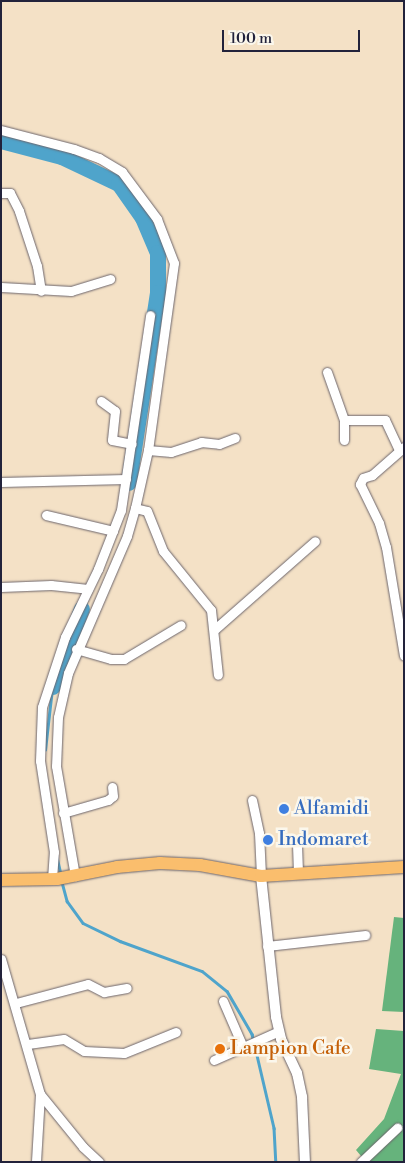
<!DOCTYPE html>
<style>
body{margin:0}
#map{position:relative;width:405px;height:1163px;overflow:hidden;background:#f4e1c6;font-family:"Libre Bodoni",serif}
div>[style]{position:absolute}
.forest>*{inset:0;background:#66b37c}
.stream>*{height:2.5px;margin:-1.25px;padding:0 1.25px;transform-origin:1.25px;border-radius:1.25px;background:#4fa4cb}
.river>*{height:16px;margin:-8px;padding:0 8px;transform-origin:8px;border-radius:8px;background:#4fa4cb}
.roads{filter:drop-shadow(0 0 1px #6c656c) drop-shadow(0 0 1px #6c656c)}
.minor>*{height:9px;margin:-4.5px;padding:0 4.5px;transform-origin:4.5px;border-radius:4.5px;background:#fff}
.tertiary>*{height:10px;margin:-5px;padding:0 5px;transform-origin:5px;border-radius:5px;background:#fff}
.primary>*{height:12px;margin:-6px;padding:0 6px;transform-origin:6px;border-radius:6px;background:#fabe6d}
.dots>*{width:14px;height:14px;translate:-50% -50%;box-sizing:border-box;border:2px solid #fbf7ec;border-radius:50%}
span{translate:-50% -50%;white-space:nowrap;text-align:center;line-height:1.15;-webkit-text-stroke:5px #fbf7ec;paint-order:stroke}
.shop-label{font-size:19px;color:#366cbe}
.left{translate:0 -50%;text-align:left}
.food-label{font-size:19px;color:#c56008}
.frame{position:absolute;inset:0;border:2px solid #22223b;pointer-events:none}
.scale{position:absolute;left:222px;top:30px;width:138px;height:22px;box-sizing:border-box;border:2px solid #22223b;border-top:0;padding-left:6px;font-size:15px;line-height:18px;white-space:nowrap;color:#22223b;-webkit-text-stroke:4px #fbf7ec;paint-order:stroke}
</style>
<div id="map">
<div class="forest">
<div style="clip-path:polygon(394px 917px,404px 918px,404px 1012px,382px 1011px)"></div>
<div style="clip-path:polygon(376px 1029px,404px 1031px,404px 1162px,366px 1162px,356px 1150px,384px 1119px,401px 1074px,369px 1069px)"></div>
</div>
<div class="stream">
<div style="left:45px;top:750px;width:61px;rotate:-83.5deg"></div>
<div style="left:57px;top:857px;width:17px;rotate:77deg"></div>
<div style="left:62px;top:882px;width:20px;rotate:75deg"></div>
<div style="left:67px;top:901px;width:27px;rotate:54deg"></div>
<div style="left:83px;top:923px;width:41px;rotate:25.9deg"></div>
<div style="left:120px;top:941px;width:87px;rotate:20.1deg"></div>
<div style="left:202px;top:971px;width:32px;rotate:39deg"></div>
<div style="left:227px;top:991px;width:50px;rotate:59.8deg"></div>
<div style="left:252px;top:1034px;width:97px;rotate:76.8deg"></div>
<div style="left:274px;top:1128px;width:34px;rotate:87deg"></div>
</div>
<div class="river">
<div style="left:1px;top:141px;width:63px;rotate:14.7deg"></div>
<div style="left:62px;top:157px;width:63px;rotate:25.3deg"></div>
<div style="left:119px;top:184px;width:42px;rotate:54.8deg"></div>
<div style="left:143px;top:218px;width:38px;rotate:67deg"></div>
<div style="left:158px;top:253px;width:40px;rotate:90deg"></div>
<div style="left:158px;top:293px;width:192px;rotate:98.7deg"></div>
<div style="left:53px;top:687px;width:83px;rotate:-69.6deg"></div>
</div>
<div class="roads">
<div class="minor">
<div style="left:1px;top:130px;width:75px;rotate:14.6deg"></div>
<div style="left:74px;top:149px;width:27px;rotate:20deg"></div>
<div style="left:99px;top:158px;width:27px;rotate:31deg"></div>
<div style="left:122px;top:172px;width:59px;rotate:53.3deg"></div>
<div style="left:157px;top:219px;width:47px;rotate:68.9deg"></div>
<div style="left:174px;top:263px;width:189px;rotate:97.9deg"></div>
<div style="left:148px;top:450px;width:59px;rotate:102.6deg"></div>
<div style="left:135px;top:508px;width:29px;rotate:106deg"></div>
<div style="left:127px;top:536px;width:149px;rotate:113.3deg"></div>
<div style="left:68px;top:673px;width:45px;rotate:102.8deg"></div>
<div style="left:58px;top:717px;width:49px;rotate:92.3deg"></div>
<div style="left:56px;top:766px;width:112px;rotate:80.2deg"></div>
<div style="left:1px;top:193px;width:9px"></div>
<div style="left:10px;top:193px;width:20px;rotate:63deg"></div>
<div style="left:19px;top:211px;width:58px;rotate:71.9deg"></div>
<div style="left:37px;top:266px;width:25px;rotate:81deg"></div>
<div style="left:1px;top:287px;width:70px;rotate:3.3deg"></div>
<div style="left:71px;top:291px;width:41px;rotate:-17.1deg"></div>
<div style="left:327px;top:372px;width:51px;rotate:70.5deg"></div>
<div style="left:344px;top:420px;width:20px;rotate:90deg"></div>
<div style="left:101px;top:401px;width:17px;rotate:36deg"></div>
<div style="left:115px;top:411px;width:29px;rotate:96deg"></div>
<div style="left:112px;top:440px;width:20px;rotate:11deg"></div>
<div style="left:344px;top:420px;width:41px"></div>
<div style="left:385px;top:420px;width:33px;rotate:65deg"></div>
<div style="left:404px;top:447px;width:43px;rotate:138.8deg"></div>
<div style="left:372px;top:475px;width:9px;rotate:162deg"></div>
<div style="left:363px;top:478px;width:7px;rotate:117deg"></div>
<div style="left:360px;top:484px;width:43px;rotate:64deg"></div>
<div style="left:379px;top:523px;width:25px;rotate:74deg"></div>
<div style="left:386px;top:547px;width:110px;rotate:80.6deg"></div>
<div style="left:148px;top:450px;width:23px;rotate:5deg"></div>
<div style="left:171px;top:452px;width:32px;rotate:-18deg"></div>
<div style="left:201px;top:442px;width:18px;rotate:6deg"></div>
<div style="left:219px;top:444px;width:17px;rotate:-21deg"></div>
<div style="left:1px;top:482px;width:125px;rotate:-1.4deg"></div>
<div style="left:135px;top:508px;width:12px;rotate:14deg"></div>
<div style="left:147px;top:511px;width:43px;rotate:68.2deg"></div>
<div style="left:163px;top:551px;width:76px;rotate:50.9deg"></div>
<div style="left:211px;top:610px;width:65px;rotate:83.9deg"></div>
<div style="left:46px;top:515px;width:69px;rotate:13.4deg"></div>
<div style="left:1px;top:587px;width:50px;rotate:-2.3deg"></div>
<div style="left:51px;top:585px;width:37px;rotate:6deg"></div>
<div style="left:215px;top:629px;width:133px;rotate:-41.3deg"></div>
<div style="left:76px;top:649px;width:36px;rotate:16deg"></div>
<div style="left:111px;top:659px;width:13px"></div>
<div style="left:124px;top:659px;width:66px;rotate:-30.8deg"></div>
<div style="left:252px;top:800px;width:34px;rotate:78deg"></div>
<div style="left:259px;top:833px;width:43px;rotate:87.3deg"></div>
<div style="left:63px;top:813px;width:47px;rotate:-16.1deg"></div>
<div style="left:108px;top:800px;width:6px;rotate:-39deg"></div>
<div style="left:113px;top:796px;width:9px;rotate:-96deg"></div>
<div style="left:297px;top:844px;width:30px;rotate:88deg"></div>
<div style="left:52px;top:879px;width:27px;rotate:-86deg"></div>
<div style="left:54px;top:852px;width:92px;rotate:-98.7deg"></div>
<div style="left:40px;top:761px;width:54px;rotate:-87.9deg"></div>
<div style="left:42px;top:707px;width:74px;rotate:-71.8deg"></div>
<div style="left:65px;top:637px;width:76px;rotate:-64.1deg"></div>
<div style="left:98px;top:569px;width:63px;rotate:-68.7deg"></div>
<div style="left:121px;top:510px;width:197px;rotate:-81.5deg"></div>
<div style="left:267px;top:946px;width:99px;rotate:-6.4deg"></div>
<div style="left:1px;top:959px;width:141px;rotate:73.9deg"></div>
<div style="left:40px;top:1094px;width:68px;rotate:93.4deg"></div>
<div style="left:223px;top:1001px;width:48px;rotate:66.6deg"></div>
<div style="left:16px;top:1003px;width:74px;rotate:-14.8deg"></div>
<div style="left:88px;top:984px;width:18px;rotate:27deg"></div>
<div style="left:104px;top:992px;width:23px;rotate:-10deg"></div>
<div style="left:28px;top:1044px;width:36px;rotate:-8deg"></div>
<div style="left:64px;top:1039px;width:23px;rotate:31deg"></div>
<div style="left:84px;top:1051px;width:40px;rotate:2.9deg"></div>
<div style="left:124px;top:1053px;width:56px;rotate:-22deg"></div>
<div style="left:214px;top:1060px;width:71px;rotate:-24deg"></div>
<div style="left:40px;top:1094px;width:68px;rotate:50.9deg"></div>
<div style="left:83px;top:1147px;width:22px;rotate:43deg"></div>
<div style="left:361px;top:1162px;width:50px;rotate:-43.4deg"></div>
</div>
<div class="tertiary">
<div style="left:261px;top:876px;width:142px;rotate:83.9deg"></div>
<div style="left:276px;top:1017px;width:23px;rotate:77deg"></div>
<div style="left:281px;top:1039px;width:38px;rotate:65deg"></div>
<div style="left:297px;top:1073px;width:25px;rotate:78deg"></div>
<div style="left:302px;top:1097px;width:65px;rotate:87.4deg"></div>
</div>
<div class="primary">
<div style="left:1px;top:880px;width:56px;rotate:-1deg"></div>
<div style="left:57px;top:879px;width:61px;rotate:-11.3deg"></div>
<div style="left:117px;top:867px;width:43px;rotate:-5.3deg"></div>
<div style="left:160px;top:863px;width:40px;rotate:2.9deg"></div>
<div style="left:200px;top:865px;width:62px;rotate:10.2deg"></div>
<div style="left:261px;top:876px;width:143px;rotate:-3.6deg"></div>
</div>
</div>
<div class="dots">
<div style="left:284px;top:809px;background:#3f7fe0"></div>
<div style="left:268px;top:840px;background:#3f7fe0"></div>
<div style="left:220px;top:1049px;background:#e8710a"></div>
</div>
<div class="shop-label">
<span class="left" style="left:294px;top:809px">Alfamidi</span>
<span class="left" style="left:278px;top:840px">Indomaret</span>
</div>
<div class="food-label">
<span class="left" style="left:230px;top:1049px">Lampion Cafe</span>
</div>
<div class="frame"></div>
<div class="scale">100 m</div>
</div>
